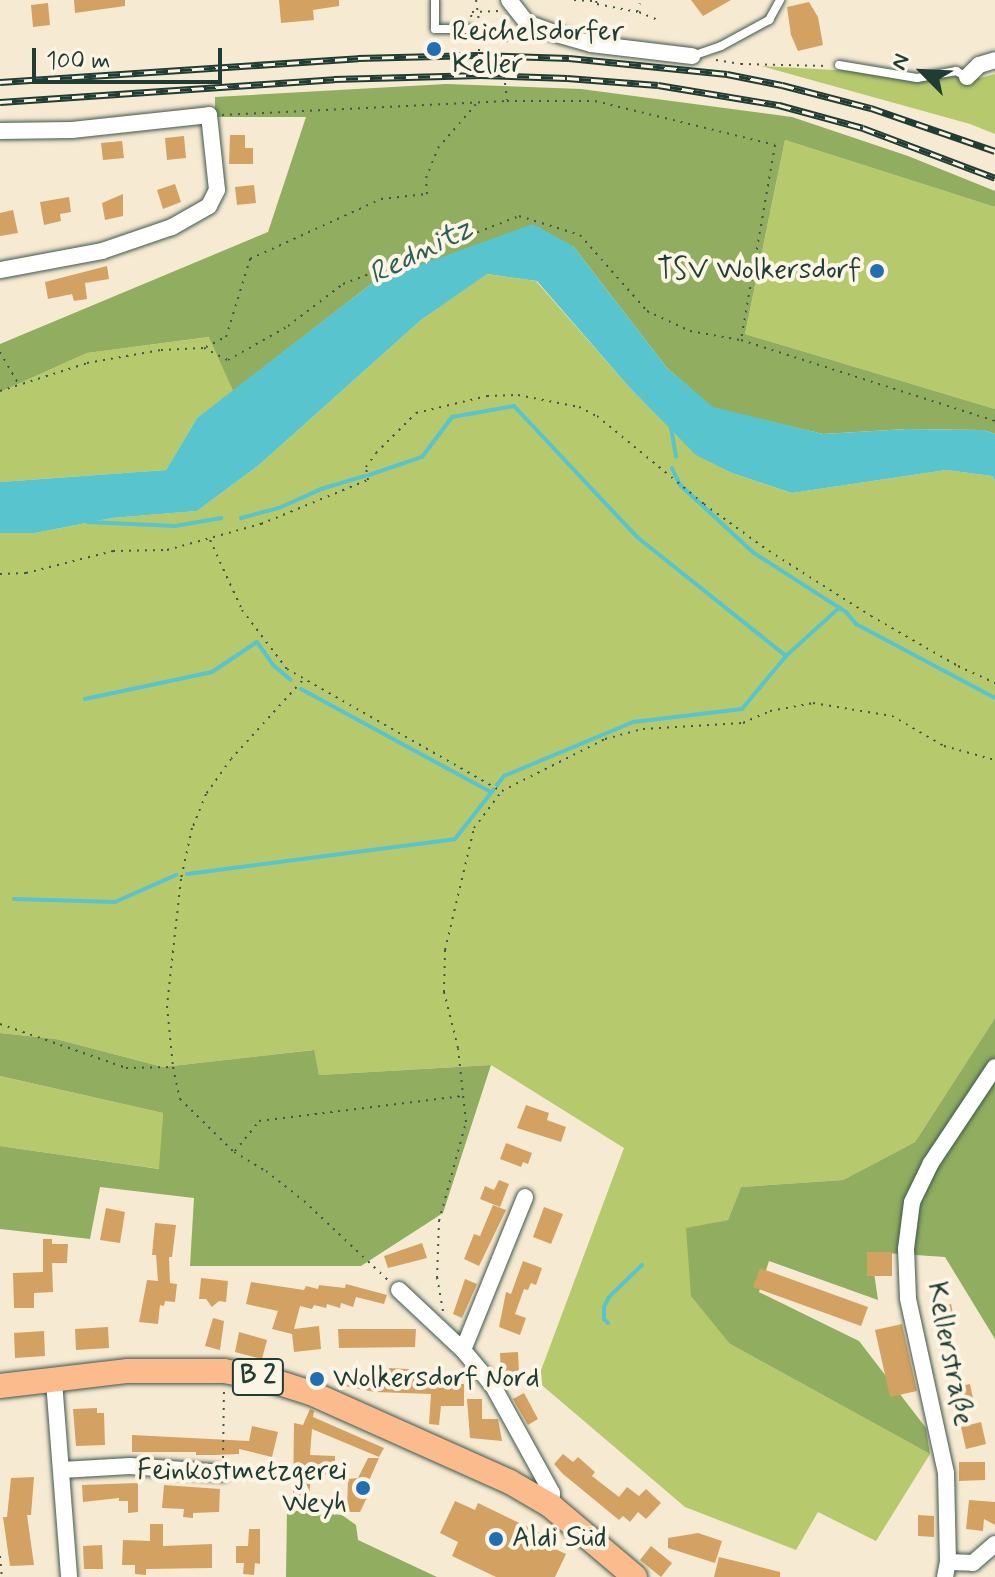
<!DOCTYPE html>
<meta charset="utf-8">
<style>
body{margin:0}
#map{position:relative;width:995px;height:1577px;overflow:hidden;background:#f7ead2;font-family:Mynerve,sans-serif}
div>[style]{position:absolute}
.green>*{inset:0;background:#b6c96d}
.forest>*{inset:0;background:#90ad60}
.water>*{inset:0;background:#57c4ce}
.stream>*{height:4px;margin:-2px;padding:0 2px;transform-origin:2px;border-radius:2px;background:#57c4ce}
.building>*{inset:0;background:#d3a262}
.path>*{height:2px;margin-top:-1px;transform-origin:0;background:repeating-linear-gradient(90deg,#3f574c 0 2px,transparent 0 8px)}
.roads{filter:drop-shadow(0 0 2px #3f574c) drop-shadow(0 0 2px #3f574c)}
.service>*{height:8px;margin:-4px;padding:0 4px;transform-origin:4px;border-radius:4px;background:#fff}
.minor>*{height:16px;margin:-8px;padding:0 8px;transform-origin:8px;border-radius:8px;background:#fff}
.primary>*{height:24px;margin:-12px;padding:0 12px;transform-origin:12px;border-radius:12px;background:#fbbb8d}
.rail>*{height:7px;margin-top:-3.5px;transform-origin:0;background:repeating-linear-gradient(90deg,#fcf5e5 0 12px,#1f3d34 0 24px);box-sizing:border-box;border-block:2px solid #1f3d34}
.dots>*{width:22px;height:22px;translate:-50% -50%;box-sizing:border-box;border:4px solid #fcf5e5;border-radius:50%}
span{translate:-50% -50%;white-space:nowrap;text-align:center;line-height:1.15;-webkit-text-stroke:8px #fcf5e5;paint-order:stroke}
.shield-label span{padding:2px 6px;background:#fcf5e5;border:2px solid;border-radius:6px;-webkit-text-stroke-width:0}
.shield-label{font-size:26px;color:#1f3d34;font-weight:700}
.poi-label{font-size:28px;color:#1f3d34}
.left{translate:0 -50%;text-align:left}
.right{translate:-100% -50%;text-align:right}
.street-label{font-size:28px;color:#1f3d34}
.water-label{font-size:30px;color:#2d5f5a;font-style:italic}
.north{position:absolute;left:883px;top:32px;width:80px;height:80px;-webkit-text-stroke:6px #fcf5e5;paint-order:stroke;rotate:294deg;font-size:22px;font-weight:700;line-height:32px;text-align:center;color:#1f3d34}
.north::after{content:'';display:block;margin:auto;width:28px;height:36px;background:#1f3d34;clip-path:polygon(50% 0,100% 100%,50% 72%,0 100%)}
.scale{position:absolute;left:32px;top:48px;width:190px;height:36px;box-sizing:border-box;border:4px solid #1f3d34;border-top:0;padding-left:10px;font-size:24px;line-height:28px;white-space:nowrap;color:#1f3d34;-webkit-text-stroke:6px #fcf5e5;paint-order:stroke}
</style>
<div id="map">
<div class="green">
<div style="clip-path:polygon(761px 66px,980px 78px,995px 74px,995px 134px,970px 124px)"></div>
<div style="clip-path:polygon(785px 140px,995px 207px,995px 409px,745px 334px)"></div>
<div style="clip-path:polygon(486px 274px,536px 281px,629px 387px,696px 454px,732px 473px,792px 493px,946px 470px,992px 476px,995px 480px,995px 1018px,915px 1142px,843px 1180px,741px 1187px,728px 1220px,686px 1229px,730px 1344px,930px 1454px,876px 1541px,818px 1512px,796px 1550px,685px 1507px,537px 1381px,624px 1148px,491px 1065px,319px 1075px,313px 1050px,163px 1067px,56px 1039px,0 1033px,0 533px,35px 533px,112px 518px,197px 511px,259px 465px,421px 320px)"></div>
<div style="clip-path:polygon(210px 337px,233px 391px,197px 418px,166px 470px,0 482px,0 392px,87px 353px)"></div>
<div style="clip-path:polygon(0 1076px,163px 1113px,160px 1169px,0 1146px)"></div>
</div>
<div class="forest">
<div style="clip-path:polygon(446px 84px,581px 89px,792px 117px,908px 156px,995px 191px,995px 207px,785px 140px,745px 334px,995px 409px,995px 434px,983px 430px,907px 429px,823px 434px,713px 408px,667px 368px,573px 246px,375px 281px,233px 391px,209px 337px,87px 353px,0 392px,0 344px,268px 232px,306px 117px,215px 117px,215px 97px)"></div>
<div style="clip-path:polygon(995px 1018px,995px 1339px,945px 1257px,871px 1252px,878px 1300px,769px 1261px,759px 1292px,859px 1341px,926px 1428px,930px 1454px,730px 1344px,691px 1296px,686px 1228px,728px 1220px,741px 1187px,843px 1180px,915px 1142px)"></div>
<div style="clip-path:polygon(0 1033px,56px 1039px,163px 1067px,314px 1050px,319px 1075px,491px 1065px,443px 1213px,361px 1266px,190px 1266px,194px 1198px,100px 1187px,90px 1239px,0 1229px,0 1146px,159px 1169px,163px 1113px,0 1076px)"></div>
<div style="clip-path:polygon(287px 1510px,342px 1515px,356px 1525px,358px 1540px,437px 1577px,286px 1577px)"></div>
</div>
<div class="water">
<div style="clip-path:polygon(533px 224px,573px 246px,667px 368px,713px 407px,823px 434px,907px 429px,983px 430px,995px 434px,995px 480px,992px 476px,946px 470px,792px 493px,732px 473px,696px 455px,629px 387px,537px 281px,487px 274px,421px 320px,259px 465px,197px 511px,112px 518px,35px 533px,0 533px,0 482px,166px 470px,197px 418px,375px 281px)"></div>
</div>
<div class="stream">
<div style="left:671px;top:428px;width:29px;rotate:80deg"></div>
<div style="left:672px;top:468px;width:19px;rotate:65deg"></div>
<div style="left:680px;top:485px;width:100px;rotate:42.6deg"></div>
<div style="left:754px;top:553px;width:109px;rotate:32.7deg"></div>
<div style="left:846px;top:612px;width:16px;rotate:50deg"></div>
<div style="left:856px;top:624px;width:157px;rotate:28deg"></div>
<div style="left:369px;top:475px;width:56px;rotate:-18.8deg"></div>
<div style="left:422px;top:457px;width:50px;rotate:-53.1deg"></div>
<div style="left:452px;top:417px;width:63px;rotate:-10.1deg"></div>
<div style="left:514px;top:406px;width:180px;rotate:46.8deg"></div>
<div style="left:637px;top:537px;width:191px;rotate:38.6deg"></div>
<div style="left:241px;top:518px;width:39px;rotate:-15deg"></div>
<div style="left:279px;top:508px;width:46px;rotate:-24.3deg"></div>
<div style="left:321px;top:489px;width:46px;rotate:-16.5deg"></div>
<div style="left:88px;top:522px;width:87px;rotate:2.6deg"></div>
<div style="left:175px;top:526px;width:47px;rotate:-9.9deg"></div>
<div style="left:301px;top:689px;width:216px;rotate:28.5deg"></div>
<div style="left:85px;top:699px;width:130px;rotate:-12deg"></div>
<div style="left:212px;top:672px;width:54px;rotate:-33.7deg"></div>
<div style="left:257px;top:642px;width:28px;rotate:55deg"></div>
<div style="left:273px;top:665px;width:23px;rotate:40deg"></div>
<div style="left:497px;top:785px;width:11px;rotate:-52deg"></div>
<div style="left:504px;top:776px;width:140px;rotate:-22.7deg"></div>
<div style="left:633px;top:722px;width:110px;rotate:-6.8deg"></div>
<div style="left:742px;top:709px;width:69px;rotate:-50.3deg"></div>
<div style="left:786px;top:656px;width:72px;rotate:-42.2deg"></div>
<div style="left:187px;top:874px;width:270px;rotate:-7.4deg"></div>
<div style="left:455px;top:839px;width:63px;rotate:-52deg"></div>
<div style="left:14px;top:899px;width:101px;rotate:1.7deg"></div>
<div style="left:115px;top:902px;width:67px;rotate:-23.9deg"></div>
<div style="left:608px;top:1323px;width:6px;rotate:-135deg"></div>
<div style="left:604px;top:1319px;width:12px;rotate:-90deg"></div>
<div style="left:604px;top:1307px;width:11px;rotate:-63deg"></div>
<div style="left:609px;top:1297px;width:46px;rotate:-44.1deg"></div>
</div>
<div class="building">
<div style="clip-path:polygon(74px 0,125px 0,125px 6px,75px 13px)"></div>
<div style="clip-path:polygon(279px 0,339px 0,339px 6px,313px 10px,314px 20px,281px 23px)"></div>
<div style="clip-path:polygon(691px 0,731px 0,703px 16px)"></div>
<div style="clip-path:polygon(809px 2px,818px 17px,823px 45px,798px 51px,791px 35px,787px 7px)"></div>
<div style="clip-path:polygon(48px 3px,50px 25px,33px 27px,31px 5px)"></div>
<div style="clip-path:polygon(230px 135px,245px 135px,245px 148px,253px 148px,253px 164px,229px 164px)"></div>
<div style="clip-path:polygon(184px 136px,186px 158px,167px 160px,165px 138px)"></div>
<div style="clip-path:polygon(122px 141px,124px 158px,103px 160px,101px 143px)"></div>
<div style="clip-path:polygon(175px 184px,181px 202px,163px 209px,157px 190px)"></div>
<div style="clip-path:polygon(254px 185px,256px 203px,237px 205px,235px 187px)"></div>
<div style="clip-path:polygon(123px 194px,123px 216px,105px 220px,102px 203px)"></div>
<div style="clip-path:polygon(69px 197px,71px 212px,60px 214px,61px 221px,44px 225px,40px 202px)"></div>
<div style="clip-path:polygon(13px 210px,18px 233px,0 236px,0 213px)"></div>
<div style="clip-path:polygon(107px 266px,109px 279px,85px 283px,87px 299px,74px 301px,72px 294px,48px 299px,45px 282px)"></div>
<div style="clip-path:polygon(526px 1105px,549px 1113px,547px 1120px,566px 1127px,561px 1142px,517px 1128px)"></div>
<div style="clip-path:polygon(506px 1143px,532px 1153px,528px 1164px,523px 1162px,521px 1167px,500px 1159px)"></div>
<div style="clip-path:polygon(499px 1180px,509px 1184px,500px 1207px,480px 1199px,485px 1186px,494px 1190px)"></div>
<div style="clip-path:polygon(493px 1205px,506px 1210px,479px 1266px,464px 1259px,474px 1234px,480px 1236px)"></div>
<div style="clip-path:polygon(544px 1207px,563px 1214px,551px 1244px,533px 1237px)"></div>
<div style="clip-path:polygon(106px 1208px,125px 1212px,120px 1243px,100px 1240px)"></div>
<div style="clip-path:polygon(155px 1223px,176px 1225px,172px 1257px,169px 1257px,170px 1283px,177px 1284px,175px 1302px,165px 1301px,164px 1306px,160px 1305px,158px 1324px,139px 1322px,147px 1280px,158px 1281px,156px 1255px,152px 1255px)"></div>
<div style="clip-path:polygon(43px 1239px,52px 1239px,52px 1244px,68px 1244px,67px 1263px,52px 1263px,53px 1292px,34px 1293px,34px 1308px,14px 1308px,13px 1273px,43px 1272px)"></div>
<div style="clip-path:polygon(422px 1243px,427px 1258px,388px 1268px,384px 1256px)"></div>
<div style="clip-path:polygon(867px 1252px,892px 1252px,892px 1276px,867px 1276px)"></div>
<div style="clip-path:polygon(523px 1261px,542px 1268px,536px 1285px,531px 1283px,528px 1290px,524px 1289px,515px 1314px,526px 1318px,520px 1335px,499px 1327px,506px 1292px,511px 1294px)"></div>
<div style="clip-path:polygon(760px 1268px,868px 1307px,861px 1326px,753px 1287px)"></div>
<div style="clip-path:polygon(201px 1278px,228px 1281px,226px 1302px,219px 1301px,212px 1307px,206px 1299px,199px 1299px)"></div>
<div style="clip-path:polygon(465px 1279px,477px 1284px,462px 1318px,453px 1314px)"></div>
<div style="clip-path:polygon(251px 1282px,304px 1290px,306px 1286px,318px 1289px,319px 1285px,345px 1288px,346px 1284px,387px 1295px,384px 1304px,356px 1297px,353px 1307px,341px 1303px,340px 1308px,327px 1304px,326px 1308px,314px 1305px,312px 1309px,300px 1306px,294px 1329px,319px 1326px,321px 1349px,294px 1352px,292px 1334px,272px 1329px,278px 1311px,246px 1304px)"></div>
<div style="clip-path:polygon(951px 1304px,956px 1328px,937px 1332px,931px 1309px)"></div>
<div style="clip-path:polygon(213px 1318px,224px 1321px,220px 1350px,205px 1346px)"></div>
<div style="clip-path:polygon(902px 1324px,917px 1391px,890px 1397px,875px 1330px)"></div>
<div style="clip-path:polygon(108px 1327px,109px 1348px,76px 1350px,75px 1329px)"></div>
<div style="clip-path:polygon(338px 1329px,416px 1329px,415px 1347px,339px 1348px)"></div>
<div style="clip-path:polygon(44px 1331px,45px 1356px,15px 1358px,14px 1333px)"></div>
<div style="clip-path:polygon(239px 1332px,267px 1340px,262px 1359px,235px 1352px)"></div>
<div style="clip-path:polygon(518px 1352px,519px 1374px,501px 1374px,500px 1353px)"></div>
<div style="clip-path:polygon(389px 1368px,425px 1370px,425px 1384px,464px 1384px,464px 1406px,441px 1406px,439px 1425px,429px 1424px,431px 1394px,375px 1392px,344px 1386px,346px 1377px,388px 1384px)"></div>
<div style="clip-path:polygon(970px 1384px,974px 1403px,955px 1407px,951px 1388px)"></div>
<div style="clip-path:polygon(524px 1393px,538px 1419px,528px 1425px,513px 1399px)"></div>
<div style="clip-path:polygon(467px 1399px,482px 1399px,482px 1419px,498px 1419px,502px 1441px,470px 1438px)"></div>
<div style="clip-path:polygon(97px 1408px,97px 1413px,104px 1413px,105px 1445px,76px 1446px,73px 1409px)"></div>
<div style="clip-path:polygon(310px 1409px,314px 1411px,313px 1417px,384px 1448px,379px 1457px,312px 1429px,310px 1455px,335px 1456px,335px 1475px,311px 1474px,309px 1498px,293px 1497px,294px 1423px,303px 1425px)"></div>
<div style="clip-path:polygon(981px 1422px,986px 1444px,966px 1449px,961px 1427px)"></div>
<div style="clip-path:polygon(252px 1426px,278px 1432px,272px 1457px,239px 1449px,239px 1454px,214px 1455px,196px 1455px,196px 1452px,132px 1452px,132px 1435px,249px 1441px)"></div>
<div style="clip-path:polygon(563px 1454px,573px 1462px,578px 1457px,595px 1472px,592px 1476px,619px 1497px,627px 1487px,639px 1496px,646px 1489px,661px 1503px,646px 1519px,638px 1512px,630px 1522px,623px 1516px,619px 1520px,563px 1474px,554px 1464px)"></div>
<div style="clip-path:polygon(368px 1458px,379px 1458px,368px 1483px,373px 1485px,360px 1512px,347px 1512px,348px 1479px,358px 1478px)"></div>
<div style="clip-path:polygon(959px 1462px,985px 1462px,985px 1480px,959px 1481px)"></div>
<div style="clip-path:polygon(34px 1477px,31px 1515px,27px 1515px,34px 1565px,10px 1566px,3px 1517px,7px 1517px,11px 1478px)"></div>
<div style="clip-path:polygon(138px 1483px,138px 1512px,128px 1513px,128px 1501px,119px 1501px,119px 1498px,83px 1502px,82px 1485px)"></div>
<div style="clip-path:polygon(164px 1485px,220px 1489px,219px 1512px,193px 1513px,193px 1518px,183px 1517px,184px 1509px,162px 1508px)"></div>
<div style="clip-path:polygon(969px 1500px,995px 1502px,995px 1525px,984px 1519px,983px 1531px,966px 1529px)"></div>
<div style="clip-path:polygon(455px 1501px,475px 1510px,478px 1503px,540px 1533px,536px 1540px,566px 1554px,555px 1577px,496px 1577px,452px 1556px,458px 1542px,440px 1533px)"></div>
<div style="clip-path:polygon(918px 1515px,934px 1516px,934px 1537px,918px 1536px)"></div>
<div style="clip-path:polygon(150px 1524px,163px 1524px,163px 1546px,212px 1544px,212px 1568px,146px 1569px,146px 1575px,135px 1574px,135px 1565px,122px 1565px,123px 1540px,150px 1541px)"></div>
<div style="clip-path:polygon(249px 1529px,260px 1529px,260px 1564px,255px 1563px,254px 1575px,243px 1574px,244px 1563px,236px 1563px,236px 1546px,248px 1546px)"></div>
<div style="clip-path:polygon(698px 1533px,722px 1541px,715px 1563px,668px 1548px,668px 1538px)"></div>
<div style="clip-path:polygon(102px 1545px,103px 1569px,84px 1569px,83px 1546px)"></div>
<div style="clip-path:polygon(651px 1546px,672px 1563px,661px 1577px,640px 1560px)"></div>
<div style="clip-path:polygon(719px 1557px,780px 1572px,780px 1577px,714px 1577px)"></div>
</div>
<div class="path">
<div style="left:476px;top:0;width:22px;rotate:82deg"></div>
<div style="left:574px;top:0;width:22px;rotate:3deg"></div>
<div style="left:596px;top:1px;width:3px;rotate:72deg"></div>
<div style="left:597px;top:4px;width:41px;rotate:11.3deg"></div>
<div style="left:637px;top:12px;width:9px;rotate:-72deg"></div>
<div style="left:639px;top:12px;width:23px;rotate:23deg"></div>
<div style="left:471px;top:17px;width:5px;rotate:-79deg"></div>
<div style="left:472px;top:12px;width:28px;rotate:-2deg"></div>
<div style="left:504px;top:17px;width:26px;rotate:86deg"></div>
<div style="left:507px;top:42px;width:17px;rotate:-83deg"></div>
<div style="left:479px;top:51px;width:14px;rotate:-90deg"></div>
<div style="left:716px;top:60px;width:25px;rotate:9deg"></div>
<div style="left:741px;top:64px;width:88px;rotate:1.3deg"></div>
<div style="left:505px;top:83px;width:17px;rotate:83deg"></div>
<div style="left:222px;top:115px;width:285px;rotate:-2.8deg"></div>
<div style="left:507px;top:101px;width:88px"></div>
<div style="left:595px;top:101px;width:185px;rotate:13.7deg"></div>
<div style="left:775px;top:145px;width:198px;rotate:99.9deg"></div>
<div style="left:741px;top:340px;width:267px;rotate:17.7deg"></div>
<div style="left:206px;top:347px;width:22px;rotate:-27deg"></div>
<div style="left:226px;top:337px;width:82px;rotate:-72.9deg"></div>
<div style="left:250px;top:259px;width:144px;rotate:-24.6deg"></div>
<div style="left:381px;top:199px;width:46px;rotate:-6.2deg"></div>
<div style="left:427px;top:194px;width:16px;rotate:-94deg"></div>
<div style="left:426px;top:178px;width:32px;rotate:-68deg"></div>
<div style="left:438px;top:148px;width:60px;rotate:-49.1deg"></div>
<div style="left:0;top:352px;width:38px;rotate:60deg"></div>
<div style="left:0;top:391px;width:91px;rotate:-17.8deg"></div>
<div style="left:87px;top:363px;width:75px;rotate:-10deg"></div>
<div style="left:161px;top:350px;width:43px;rotate:-2.7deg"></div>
<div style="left:204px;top:348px;width:27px;rotate:27deg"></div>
<div style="left:228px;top:360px;width:69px;rotate:-29.5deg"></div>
<div style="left:288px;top:326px;width:69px;rotate:-37.4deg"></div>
<div style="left:343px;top:284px;width:189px;rotate:-21.1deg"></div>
<div style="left:519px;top:216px;width:64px;rotate:17.3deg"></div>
<div style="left:580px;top:235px;width:101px;rotate:48.6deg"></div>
<div style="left:647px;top:311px;width:47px;rotate:24.9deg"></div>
<div style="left:690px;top:331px;width:51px;rotate:10.2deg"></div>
<div style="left:210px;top:540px;width:77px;rotate:65.4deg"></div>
<div style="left:242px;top:610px;width:74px;rotate:52.7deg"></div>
<div style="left:287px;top:669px;width:246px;rotate:29.7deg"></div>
<div style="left:0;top:574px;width:26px;rotate:-2deg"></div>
<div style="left:26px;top:573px;width:90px;rotate:-14.2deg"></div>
<div style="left:113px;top:551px;width:54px;rotate:-1.1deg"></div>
<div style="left:167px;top:550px;width:98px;rotate:-15.5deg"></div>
<div style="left:261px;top:524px;width:116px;rotate:-22.4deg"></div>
<div style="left:368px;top:480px;width:13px;rotate:-99deg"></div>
<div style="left:366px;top:467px;width:17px;rotate:-54deg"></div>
<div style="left:376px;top:453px;width:57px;rotate:-45deg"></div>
<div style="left:416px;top:413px;width:73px;rotate:-13.5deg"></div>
<div style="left:487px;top:396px;width:31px;rotate:-2deg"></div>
<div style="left:518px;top:395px;width:62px;rotate:11.1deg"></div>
<div style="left:579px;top:407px;width:20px;rotate:27deg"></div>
<div style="left:597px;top:416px;width:139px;rotate:39.4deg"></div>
<div style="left:704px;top:504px;width:80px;rotate:35.9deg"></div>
<div style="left:769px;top:551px;width:121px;rotate:32.5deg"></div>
<div style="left:871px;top:616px;width:100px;rotate:29.9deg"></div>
<div style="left:958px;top:666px;width:41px;rotate:24.7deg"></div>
<div style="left:302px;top:681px;width:105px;rotate:132.3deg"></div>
<div style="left:231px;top:759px;width:43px;rotate:125.5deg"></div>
<div style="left:206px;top:794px;width:37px;rotate:112deg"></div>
<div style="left:192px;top:828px;width:52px;rotate:102.2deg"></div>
<div style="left:181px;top:879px;width:128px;rotate:96.3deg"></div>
<div style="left:167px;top:1006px;width:61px;rotate:84.4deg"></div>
<div style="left:173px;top:1067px;width:33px;rotate:78deg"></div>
<div style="left:180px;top:1099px;width:76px;rotate:44.5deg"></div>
<div style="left:234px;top:1152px;width:37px;rotate:31deg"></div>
<div style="left:266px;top:1171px;width:48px;rotate:38.3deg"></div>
<div style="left:304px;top:1201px;width:117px;rotate:43.3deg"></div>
<div style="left:0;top:1024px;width:133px;rotate:19.2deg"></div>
<div style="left:126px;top:1068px;width:46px;rotate:-1.2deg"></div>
<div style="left:235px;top:1151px;width:38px;rotate:-51deg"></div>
<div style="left:259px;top:1121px;width:207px;rotate:-7deg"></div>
<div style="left:443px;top:1311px;width:34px;rotate:-100deg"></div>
<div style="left:437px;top:1278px;width:57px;rotate:-88deg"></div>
<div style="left:439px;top:1221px;width:103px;rotate:-74.7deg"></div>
<div style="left:466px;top:1122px;width:74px;rotate:-96.2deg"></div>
<div style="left:458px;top:1048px;width:58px;rotate:-104deg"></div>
<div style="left:444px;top:992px;width:42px;rotate:-88.6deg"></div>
<div style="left:445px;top:950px;width:125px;rotate:-76.6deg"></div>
<div style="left:474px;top:828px;width:46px;rotate:-52.9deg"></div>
<div style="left:502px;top:791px;width:115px;rotate:-26.8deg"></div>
<div style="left:605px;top:739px;width:39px;rotate:-15deg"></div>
<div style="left:643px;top:729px;width:100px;rotate:-3.4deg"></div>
<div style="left:743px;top:723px;width:30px;rotate:-24deg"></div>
<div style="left:770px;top:711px;width:44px;rotate:-10.5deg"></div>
<div style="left:813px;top:703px;width:80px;rotate:9.3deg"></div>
<div style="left:892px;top:716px;width:60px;rotate:30deg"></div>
<div style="left:944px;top:746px;width:53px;rotate:15.4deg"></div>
<div style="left:223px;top:1458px;width:70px;rotate:-89.2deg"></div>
<div style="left:0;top:1556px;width:21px;rotate:85deg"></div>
</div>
<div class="roads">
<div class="service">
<div style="left:435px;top:0;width:29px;rotate:90deg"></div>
<div style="left:435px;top:29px;width:35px"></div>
<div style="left:692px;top:56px;width:31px;rotate:-19deg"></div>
<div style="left:721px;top:46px;width:55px;rotate:-28.4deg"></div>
<div style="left:769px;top:20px;width:23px;rotate:-61deg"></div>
<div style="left:839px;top:65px;width:79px;rotate:9.5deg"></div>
<div style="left:917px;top:78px;width:40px;rotate:-10deg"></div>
<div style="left:956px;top:71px;width:13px;rotate:29deg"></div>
</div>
<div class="minor">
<div style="left:509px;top:0;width:29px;rotate:52deg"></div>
<div style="left:527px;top:23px;width:35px;rotate:20deg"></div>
<div style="left:560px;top:35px;width:32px;rotate:16deg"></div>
<div style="left:591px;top:44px;width:102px;rotate:6.8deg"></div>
<div style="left:967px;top:77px;width:17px;rotate:-45deg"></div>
<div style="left:979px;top:65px;width:17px;rotate:-17deg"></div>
<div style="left:0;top:131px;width:72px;rotate:-0.8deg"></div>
<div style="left:72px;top:130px;width:138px;rotate:-6.2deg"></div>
<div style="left:209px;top:115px;width:75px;rotate:83.9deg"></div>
<div style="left:217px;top:190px;width:18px;rotate:117deg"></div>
<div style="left:209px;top:206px;width:43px;rotate:150.4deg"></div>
<div style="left:172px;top:227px;width:74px;rotate:161.1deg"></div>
<div style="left:102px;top:251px;width:104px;rotate:169.4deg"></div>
<div style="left:399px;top:1290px;width:88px;rotate:43.2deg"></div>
<div style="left:463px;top:1350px;width:47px;rotate:50.2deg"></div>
<div style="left:493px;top:1386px;width:122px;rotate:61.1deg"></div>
<div style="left:552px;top:1493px;width:13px;rotate:94deg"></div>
<div style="left:463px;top:1350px;width:165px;rotate:-67.9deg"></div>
<div style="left:54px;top:1381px;width:197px;rotate:85.6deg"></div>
<div style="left:62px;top:1470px;width:68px;rotate:-3.4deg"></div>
<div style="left:130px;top:1466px;width:93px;rotate:4.3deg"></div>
<div style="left:948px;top:1562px;width:25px;rotate:2deg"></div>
<div style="left:973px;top:1563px;width:29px;rotate:-41deg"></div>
<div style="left:945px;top:1577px;width:15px;rotate:-79deg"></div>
<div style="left:948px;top:1562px;width:89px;rotate:-91.3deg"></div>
<div style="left:946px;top:1473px;width:179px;rotate:-102.3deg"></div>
<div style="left:908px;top:1298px;width:49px;rotate:-92.3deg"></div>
<div style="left:906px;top:1249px;width:47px;rotate:-82.7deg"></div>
<div style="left:912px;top:1202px;width:43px;rotate:-64deg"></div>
<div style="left:931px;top:1163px;width:115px;rotate:-56.3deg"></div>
</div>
<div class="primary">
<div style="left:0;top:1386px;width:129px;rotate:-6.7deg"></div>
<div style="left:128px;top:1371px;width:96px"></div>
<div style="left:224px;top:1371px;width:44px;rotate:10.5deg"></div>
<div style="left:267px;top:1379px;width:46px;rotate:17.7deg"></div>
<div style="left:311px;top:1393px;width:218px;rotate:24.1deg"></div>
<div style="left:510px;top:1482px;width:48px;rotate:30.3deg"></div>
<div style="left:551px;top:1506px;width:110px;rotate:40.2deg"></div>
</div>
</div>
<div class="rail">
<div style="left:0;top:82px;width:359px;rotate:-3.8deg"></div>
<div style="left:358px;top:58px;width:120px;rotate:-1.4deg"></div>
<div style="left:478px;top:55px;width:91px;rotate:1.9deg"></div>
<div style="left:569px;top:58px;width:159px;rotate:5.8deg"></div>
<div style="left:727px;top:74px;width:56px;rotate:11.3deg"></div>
<div style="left:782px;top:85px;width:92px;rotate:14.5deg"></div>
<div style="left:871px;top:108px;width:131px;rotate:19.1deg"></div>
<div style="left:0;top:102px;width:335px;rotate:-3.9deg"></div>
<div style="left:334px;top:79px;width:147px;rotate:-1.6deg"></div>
<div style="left:481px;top:75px;width:86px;rotate:2deg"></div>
<div style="left:567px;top:78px;width:91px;rotate:4.4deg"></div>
<div style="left:658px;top:85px;width:123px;rotate:9.4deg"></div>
<div style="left:779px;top:105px;width:87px;rotate:15.3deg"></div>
<div style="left:863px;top:128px;width:141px;rotate:20.7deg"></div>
</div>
<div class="dots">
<div style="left:434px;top:49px;background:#1f6fb2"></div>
<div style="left:877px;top:271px;background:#1f6fb2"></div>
<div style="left:317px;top:1379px;background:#1f6fb2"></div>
<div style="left:363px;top:1488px;background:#1f6fb2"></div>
<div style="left:496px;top:1539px;background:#1f6fb2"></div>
</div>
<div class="shield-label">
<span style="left:258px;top:1377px">B 2</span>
</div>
<div class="poi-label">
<span class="left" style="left:452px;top:49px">Reichelsdorfer<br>Keller</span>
<span class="right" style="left:861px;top:271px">TSV Wolkersdorf</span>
<span class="left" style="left:333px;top:1379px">Wolkersdorf Nord</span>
<span class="right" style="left:347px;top:1488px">Feinkostmetzgerei<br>Weyh</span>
<span class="left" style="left:512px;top:1539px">Aldi Süd</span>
</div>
<div class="street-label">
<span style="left:949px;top:1354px;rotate:79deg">Kellerstraße</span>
</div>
<div class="water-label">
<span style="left:421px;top:252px;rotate:-27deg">Rednitz</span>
</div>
<div class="north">N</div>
<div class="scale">100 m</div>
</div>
